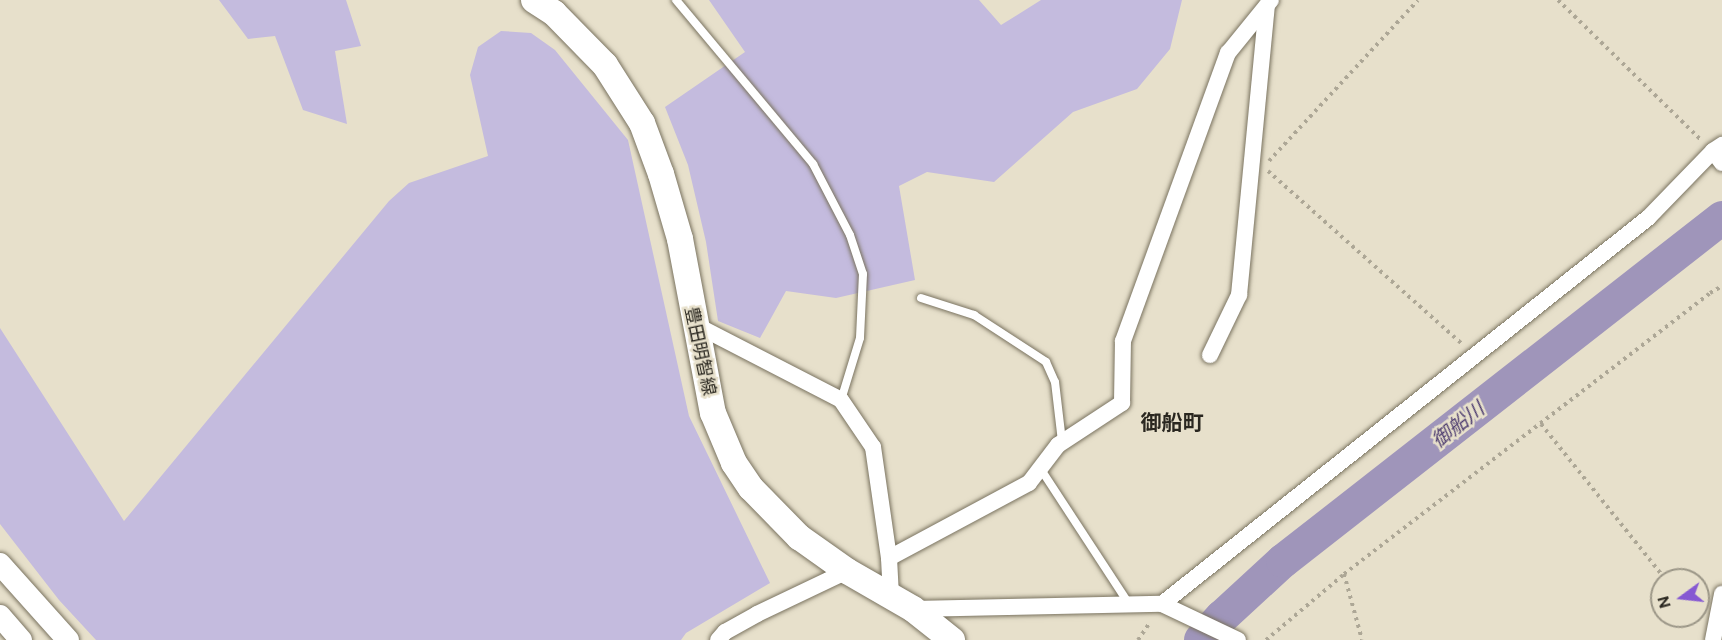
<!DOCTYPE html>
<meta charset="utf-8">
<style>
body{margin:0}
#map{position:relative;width:1722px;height:640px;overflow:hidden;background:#e7e0cb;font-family:"DM Sans","Noto Sans JP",sans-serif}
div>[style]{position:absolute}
.green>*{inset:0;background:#c4bbde}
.river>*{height:34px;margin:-17px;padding:0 17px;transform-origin:17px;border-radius:17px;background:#9f95ba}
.path>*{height:4px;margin-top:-2px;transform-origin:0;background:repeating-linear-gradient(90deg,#ada796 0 3px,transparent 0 7.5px)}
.roads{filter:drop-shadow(0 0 2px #7a7360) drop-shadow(0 0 2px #7a7360)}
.lane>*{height:8px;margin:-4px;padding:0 4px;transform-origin:4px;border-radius:4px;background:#fff}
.street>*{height:16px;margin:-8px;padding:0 8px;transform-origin:8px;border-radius:8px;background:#fff}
.secondary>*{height:22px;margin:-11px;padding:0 11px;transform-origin:11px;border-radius:11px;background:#fff}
.primary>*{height:26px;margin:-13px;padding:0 13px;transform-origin:13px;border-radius:13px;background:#fff}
span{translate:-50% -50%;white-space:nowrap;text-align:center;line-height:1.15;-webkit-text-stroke:5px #e7e0cb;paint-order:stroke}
.street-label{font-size:18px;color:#2a2720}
.water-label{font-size:20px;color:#4e3d70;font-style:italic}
.quarter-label{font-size:21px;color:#2a2720;font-weight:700}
.north{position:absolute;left:1650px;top:568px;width:60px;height:60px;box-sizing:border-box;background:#e7e0cb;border:2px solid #9b9687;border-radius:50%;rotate:255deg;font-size:16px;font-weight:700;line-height:24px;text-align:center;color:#2a2720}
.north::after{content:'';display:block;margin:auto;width:21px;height:27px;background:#8659d2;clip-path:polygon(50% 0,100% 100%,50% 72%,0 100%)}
</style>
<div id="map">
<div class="green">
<div style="clip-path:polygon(219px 0,346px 0,361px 46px,335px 51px,347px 124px,303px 110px,275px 36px,248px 39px)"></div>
<div style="clip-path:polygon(709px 0,979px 0,1001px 25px,1041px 0,1182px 0,1170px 49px,1137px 89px,1073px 112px,994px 182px,927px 172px,899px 186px,915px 280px,836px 298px,786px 291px,760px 338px,718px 321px,706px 242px,688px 165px,665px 107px,745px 52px)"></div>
<div style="clip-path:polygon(501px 31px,531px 33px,555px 50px,628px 140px,689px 416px,770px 583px,686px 633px,681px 640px,96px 640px,59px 600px,0 524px,0 328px,124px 521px,389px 201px,409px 183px,488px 156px,470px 75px,478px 47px)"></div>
</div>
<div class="river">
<div style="left:1201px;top:640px;width:31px;rotate:-48deg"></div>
<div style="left:1222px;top:617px;width:83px;rotate:-42.6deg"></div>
<div style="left:1283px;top:561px;width:557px;rotate:-38deg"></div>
</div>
<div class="path">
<div style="left:1558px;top:0;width:200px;rotate:44.4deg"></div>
<div style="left:1269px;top:161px;width:219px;rotate:-47.2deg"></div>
<div style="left:1268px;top:171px;width:260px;rotate:41.7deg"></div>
<div style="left:1541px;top:424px;width:200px;rotate:51.3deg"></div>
<div style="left:1344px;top:574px;width:68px;rotate:74.7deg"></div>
<div style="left:1138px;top:640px;width:22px;rotate:-56deg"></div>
<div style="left:1266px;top:640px;width:102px;rotate:-40.2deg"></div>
<div style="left:1344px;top:574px;width:461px;rotate:-37.5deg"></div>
<div style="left:1710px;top:293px;width:14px;rotate:-30deg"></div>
</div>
<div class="roads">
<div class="lane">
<div style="left:676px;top:0;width:214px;rotate:50.1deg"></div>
<div style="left:813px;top:164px;width:80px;rotate:62.5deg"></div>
<div style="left:850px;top:235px;width:41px;rotate:71.6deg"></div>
<div style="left:863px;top:274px;width:64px;rotate:92.7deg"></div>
<div style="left:860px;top:338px;width:65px;rotate:107deg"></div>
<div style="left:921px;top:298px;width:56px;rotate:17.8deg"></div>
<div style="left:974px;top:315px;width:86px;rotate:33.1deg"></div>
<div style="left:1046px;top:362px;width:22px;rotate:66deg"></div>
<div style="left:1055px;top:382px;width:60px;rotate:83.3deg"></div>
<div style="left:1040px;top:468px;width:163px;rotate:56.8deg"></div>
</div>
<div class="street">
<div style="left:1713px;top:151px;width:15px;rotate:53deg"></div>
<div style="left:694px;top:324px;width:165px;rotate:27.3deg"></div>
<div style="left:841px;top:400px;width:57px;rotate:55.8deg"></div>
<div style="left:873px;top:447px;width:112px;rotate:81.8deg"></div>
<div style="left:889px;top:558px;width:39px;rotate:87deg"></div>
<div style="left:1210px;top:355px;width:67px;rotate:-64.2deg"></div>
<div style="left:1239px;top:295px;width:290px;rotate:-84.5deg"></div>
<div style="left:889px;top:558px;width:159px;rotate:-28.2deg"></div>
<div style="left:1029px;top:483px;width:48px;rotate:-52.7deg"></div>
<div style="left:1058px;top:445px;width:77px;rotate:-33.3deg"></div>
<div style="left:1122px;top:403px;width:62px;rotate:-89.1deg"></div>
<div style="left:1123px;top:341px;width:307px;rotate:-70deg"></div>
<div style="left:1228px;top:53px;width:68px;rotate:-50.9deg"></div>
<div style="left:1162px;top:604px;width:621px;rotate:-38.46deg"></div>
<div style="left:1648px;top:218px;width:93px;rotate:-45.9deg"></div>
<div style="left:1713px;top:151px;width:11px;rotate:-34deg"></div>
<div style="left:913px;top:609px;width:249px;rotate:-1.2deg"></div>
<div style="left:1162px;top:604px;width:84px;rotate:25.3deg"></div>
<div style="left:718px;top:640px;width:11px;rotate:-49deg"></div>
<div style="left:725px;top:632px;width:37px;rotate:-29deg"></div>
<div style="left:757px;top:614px;width:100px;rotate:-25.5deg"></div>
<div style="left:1713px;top:640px;width:47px;rotate:-78.9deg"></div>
</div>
<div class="secondary">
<div style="left:0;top:564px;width:102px;rotate:48.2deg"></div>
<div style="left:0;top:616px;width:32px;rotate:49deg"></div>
</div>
<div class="primary">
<div style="left:534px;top:0;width:24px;rotate:33deg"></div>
<div style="left:554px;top:13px;width:73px;rotate:45.6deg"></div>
<div style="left:605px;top:65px;width:69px;rotate:57.5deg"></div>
<div style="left:642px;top:123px;width:54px;rotate:69.6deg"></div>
<div style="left:661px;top:174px;width:68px;rotate:73.7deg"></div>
<div style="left:680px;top:239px;width:177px;rotate:79.3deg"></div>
<div style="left:713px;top:413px;width:54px;rotate:67.2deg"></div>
<div style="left:734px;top:463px;width:30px;rotate:56deg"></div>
<div style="left:751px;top:488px;width:69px;rotate:45.6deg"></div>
<div style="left:799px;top:537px;width:59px;rotate:35.3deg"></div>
<div style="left:847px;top:571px;width:76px;rotate:29.9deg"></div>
<div style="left:913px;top:609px;width:50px;rotate:38.5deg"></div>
</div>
</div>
<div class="street-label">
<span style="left:700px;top:351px;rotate:78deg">豊田明智線</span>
</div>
<div class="water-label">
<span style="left:1458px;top:425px;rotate:-38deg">御船川</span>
</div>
<div class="quarter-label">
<span style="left:1172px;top:423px">御船町</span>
</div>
<div class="north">N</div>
</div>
